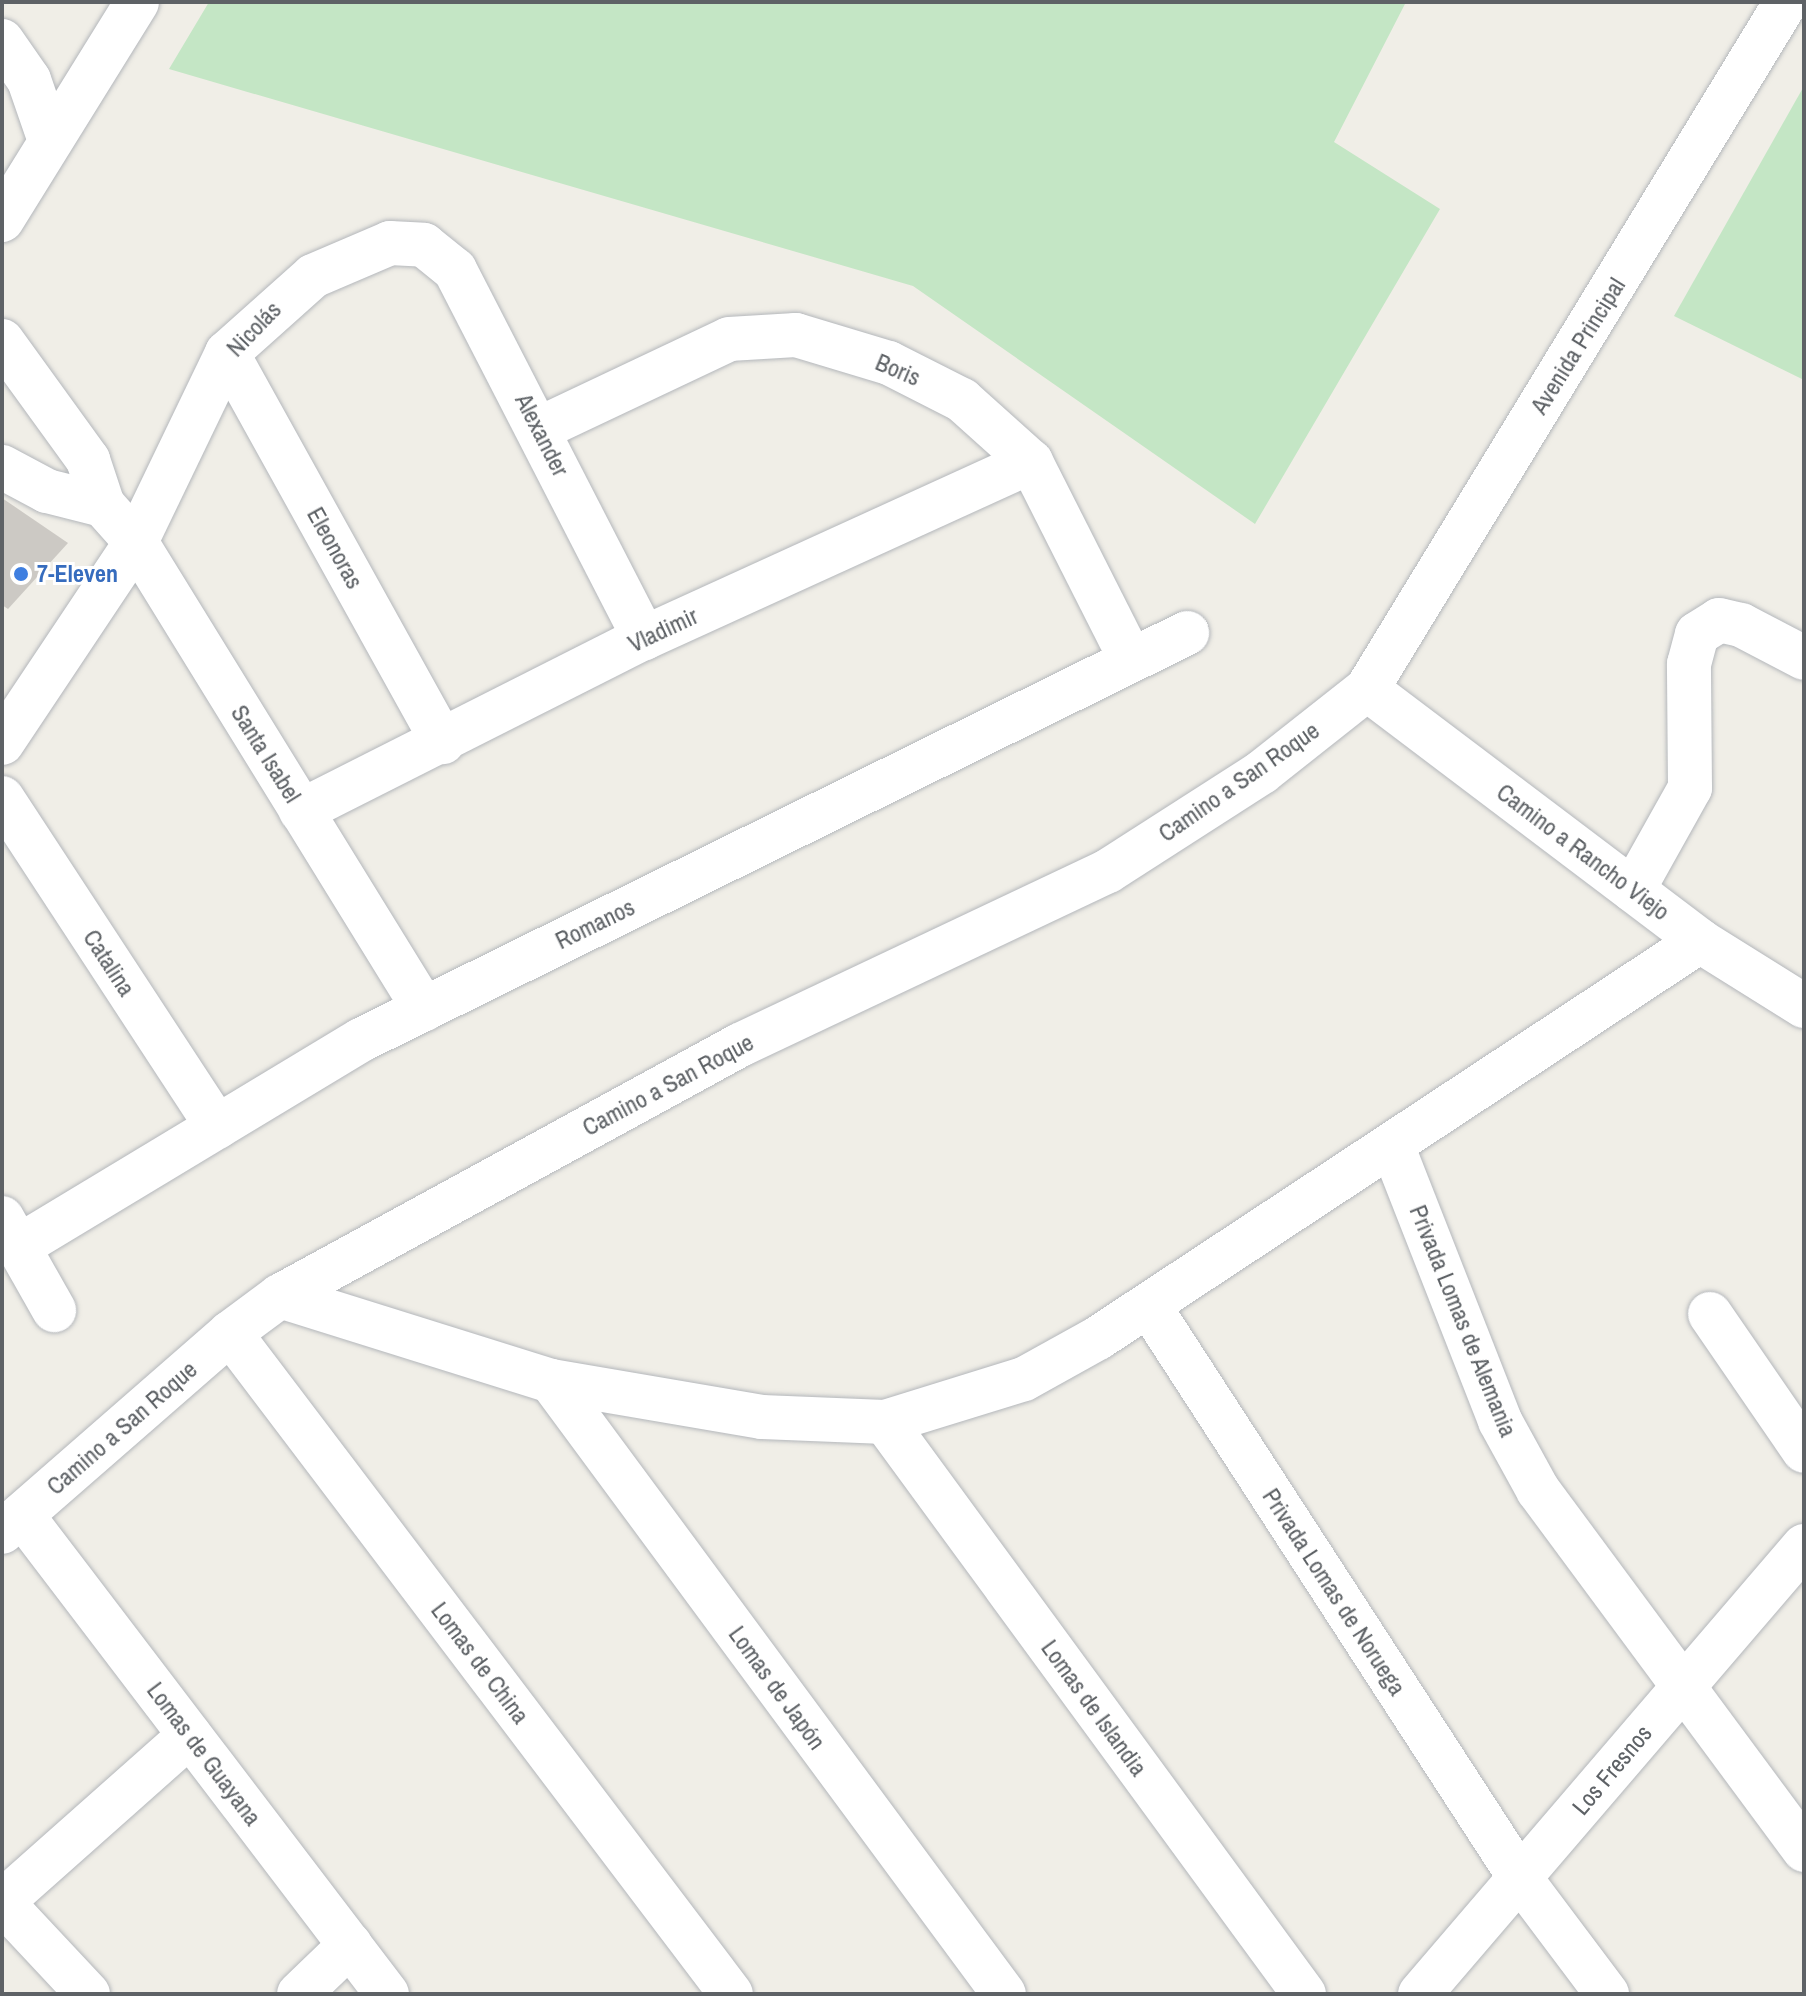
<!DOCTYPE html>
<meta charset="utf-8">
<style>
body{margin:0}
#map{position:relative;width:1806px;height:1996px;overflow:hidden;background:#f0eee7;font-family:"Archivo Narrow",sans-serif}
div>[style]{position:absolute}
.green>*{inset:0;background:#c4e6c5}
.building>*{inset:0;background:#ccc9c4}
.roads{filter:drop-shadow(0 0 2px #b4b7bb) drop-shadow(0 0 2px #b4b7bb)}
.minor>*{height:44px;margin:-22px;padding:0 22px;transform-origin:22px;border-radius:22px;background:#fff}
.dots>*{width:22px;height:22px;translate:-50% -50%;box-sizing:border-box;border:4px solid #fff;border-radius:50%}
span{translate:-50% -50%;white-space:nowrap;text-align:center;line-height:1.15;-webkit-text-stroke:6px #fff;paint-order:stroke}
.street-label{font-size:24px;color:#5e6266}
.shop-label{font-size:24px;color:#366cbe;font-weight:700}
.left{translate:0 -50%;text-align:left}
.frame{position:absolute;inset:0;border:4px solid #5e6266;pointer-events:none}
</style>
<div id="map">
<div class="green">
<div style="clip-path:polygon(209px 2px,1406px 2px,1334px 142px,1440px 209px,1255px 524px,913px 286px,169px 69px)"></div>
<div style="clip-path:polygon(1804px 86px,1804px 380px,1674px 316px)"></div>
</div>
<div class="building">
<div style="clip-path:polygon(2px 498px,68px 543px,8px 609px,2px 605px)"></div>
</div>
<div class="roads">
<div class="minor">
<div style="left:2px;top:41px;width:47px;rotate:55.3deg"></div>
<div style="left:29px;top:80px;width:61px;rotate:71deg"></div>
<div style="left:2px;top:220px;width:256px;rotate:-58.2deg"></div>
<div style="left:2px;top:341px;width:147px;rotate:54.1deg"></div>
<div style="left:88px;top:460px;width:47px;rotate:71.6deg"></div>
<div style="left:103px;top:505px;width:50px;rotate:48.3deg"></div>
<div style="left:136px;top:542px;width:549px;rotate:58.34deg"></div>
<div style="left:227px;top:353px;width:445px;rotate:61deg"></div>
<div style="left:539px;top:429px;width:210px;rotate:-25.3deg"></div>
<div style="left:729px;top:339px;width:67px;rotate:-3.4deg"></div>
<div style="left:796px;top:335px;width:97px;rotate:16.8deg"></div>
<div style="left:889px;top:363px;width:82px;rotate:26.9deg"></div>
<div style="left:962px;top:400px;width:93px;rotate:41.9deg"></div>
<div style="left:1031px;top:462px;width:222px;rotate:63.2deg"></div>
<div style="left:2px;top:467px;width:51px;rotate:28.1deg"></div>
<div style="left:47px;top:491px;width:58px;rotate:14deg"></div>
<div style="left:1367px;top:689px;width:418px;rotate:37.1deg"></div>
<div style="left:1700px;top:941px;width:123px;rotate:32deg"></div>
<div style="left:2px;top:743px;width:242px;rotate:-56.3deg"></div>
<div style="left:136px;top:542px;width:210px;rotate:-64.3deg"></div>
<div style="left:227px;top:353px;width:115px;rotate:-41.8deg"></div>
<div style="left:313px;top:276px;width:84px;rotate:-23.2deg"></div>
<div style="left:390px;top:243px;width:34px;rotate:3deg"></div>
<div style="left:424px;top:245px;width:40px;rotate:39deg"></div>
<div style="left:455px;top:270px;width:414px;rotate:62.8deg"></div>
<div style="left:2px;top:798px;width:393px;rotate:56.8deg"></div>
<div style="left:301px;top:811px;width:384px;rotate:-26.8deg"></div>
<div style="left:644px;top:638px;width:425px;rotate:-24.5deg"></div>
<div style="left:1633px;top:890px;width:117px;rotate:-60.8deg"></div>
<div style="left:1690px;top:788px;width:124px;rotate:-90.5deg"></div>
<div style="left:1689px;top:664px;width:31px;rotate:-75deg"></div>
<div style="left:1697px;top:634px;width:26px;rotate:-32deg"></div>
<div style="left:1719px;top:620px;width:23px;rotate:13deg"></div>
<div style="left:1741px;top:625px;width:71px;rotate:27.6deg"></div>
<div style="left:1392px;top:1145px;width:296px;rotate:68.6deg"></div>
<div style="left:1500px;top:1421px;width:79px;rotate:61.2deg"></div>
<div style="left:1538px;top:1490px;width:448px;rotate:53.5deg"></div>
<div style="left:2px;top:1218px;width:106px;rotate:60.5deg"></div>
<div style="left:21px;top:1245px;width:397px;rotate:-31.1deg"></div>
<div style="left:361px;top:1040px;width:921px;rotate:-26.23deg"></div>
<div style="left:280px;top:1296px;width:284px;rotate:17.4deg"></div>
<div style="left:551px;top:1381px;width:214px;rotate:9.7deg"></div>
<div style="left:762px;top:1417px;width:123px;rotate:2.3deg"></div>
<div style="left:885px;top:1422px;width:145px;rotate:-17.2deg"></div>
<div style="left:1024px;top:1379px;width:85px;rotate:-29deg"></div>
<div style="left:1098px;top:1338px;width:721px;rotate:-33.4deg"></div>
<div style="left:1149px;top:1306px;width:682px;rotate:57.03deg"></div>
<div style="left:1520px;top:1878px;width:145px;rotate:53.1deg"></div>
<div style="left:1710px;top:1314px;width:166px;rotate:55.5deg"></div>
<div style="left:230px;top:1333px;width:829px;rotate:52.84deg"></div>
<div style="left:551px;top:1381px;width:762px;rotate:53.54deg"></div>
<div style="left:885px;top:1422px;width:709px;rotate:53.78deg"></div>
<div style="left:22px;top:1515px;width:602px;rotate:52.69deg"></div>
<div style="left:2px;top:1532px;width:303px;rotate:-41.1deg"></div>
<div style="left:230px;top:1333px;width:62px;rotate:-36.5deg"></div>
<div style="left:280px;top:1296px;width:524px;rotate:-28.62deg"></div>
<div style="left:740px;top:1045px;width:407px;rotate:-25.3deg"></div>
<div style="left:1108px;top:871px;width:183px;rotate:-32.7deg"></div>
<div style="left:1262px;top:772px;width:134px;rotate:-38.3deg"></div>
<div style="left:1367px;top:689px;width:805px;rotate:-58.62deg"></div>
<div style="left:88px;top:1994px;width:126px;rotate:-133.1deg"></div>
<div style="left:2px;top:1902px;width:251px;rotate:-41.6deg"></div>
<div style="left:299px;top:1994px;width:71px;rotate:-43.9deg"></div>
<div style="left:1420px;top:1994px;width:590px;rotate:-49.4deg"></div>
</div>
</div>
<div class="dots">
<div style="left:21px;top:574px;background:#3f7fe0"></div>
</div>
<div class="street-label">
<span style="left:254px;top:329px;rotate:-46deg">Nicolás</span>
<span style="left:1578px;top:346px;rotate:-58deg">Avenida Principal</span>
<span style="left:898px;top:370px;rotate:23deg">Boris</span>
<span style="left:542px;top:435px;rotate:63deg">Alexander</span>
<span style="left:335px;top:548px;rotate:61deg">Eleonoras</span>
<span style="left:663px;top:630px;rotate:-25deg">Vladimir</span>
<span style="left:266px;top:754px;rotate:58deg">Santa Isabel</span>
<span style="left:1239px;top:782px;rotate:-35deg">Camino a San Roque</span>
<span style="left:1583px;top:852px;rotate:37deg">Camino a Rancho Viejo</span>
<span style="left:595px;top:924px;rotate:-26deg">Romanos</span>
<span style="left:109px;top:963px;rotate:57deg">Catalina</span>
<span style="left:668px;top:1085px;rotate:-28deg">Camino a San Roque</span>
<span style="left:1463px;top:1321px;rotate:68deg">Privada Lomas de Alemania</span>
<span style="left:122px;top:1428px;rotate:-41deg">Camino a San Roque</span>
<span style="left:1334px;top:1592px;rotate:57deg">Privada Lomas de Noruega</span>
<span style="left:480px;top:1663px;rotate:53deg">Lomas de China</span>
<span style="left:777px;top:1688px;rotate:54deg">Lomas de Japón</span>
<span style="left:1094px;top:1708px;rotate:54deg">Lomas de Islandia</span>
<span style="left:204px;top:1754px;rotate:53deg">Lomas de Guayana</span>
<span style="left:1612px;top:1770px;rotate:-50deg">Los Fresnos</span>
</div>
<div class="shop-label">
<span class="left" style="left:37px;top:574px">7-Eleven</span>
</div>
<div class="frame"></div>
</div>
